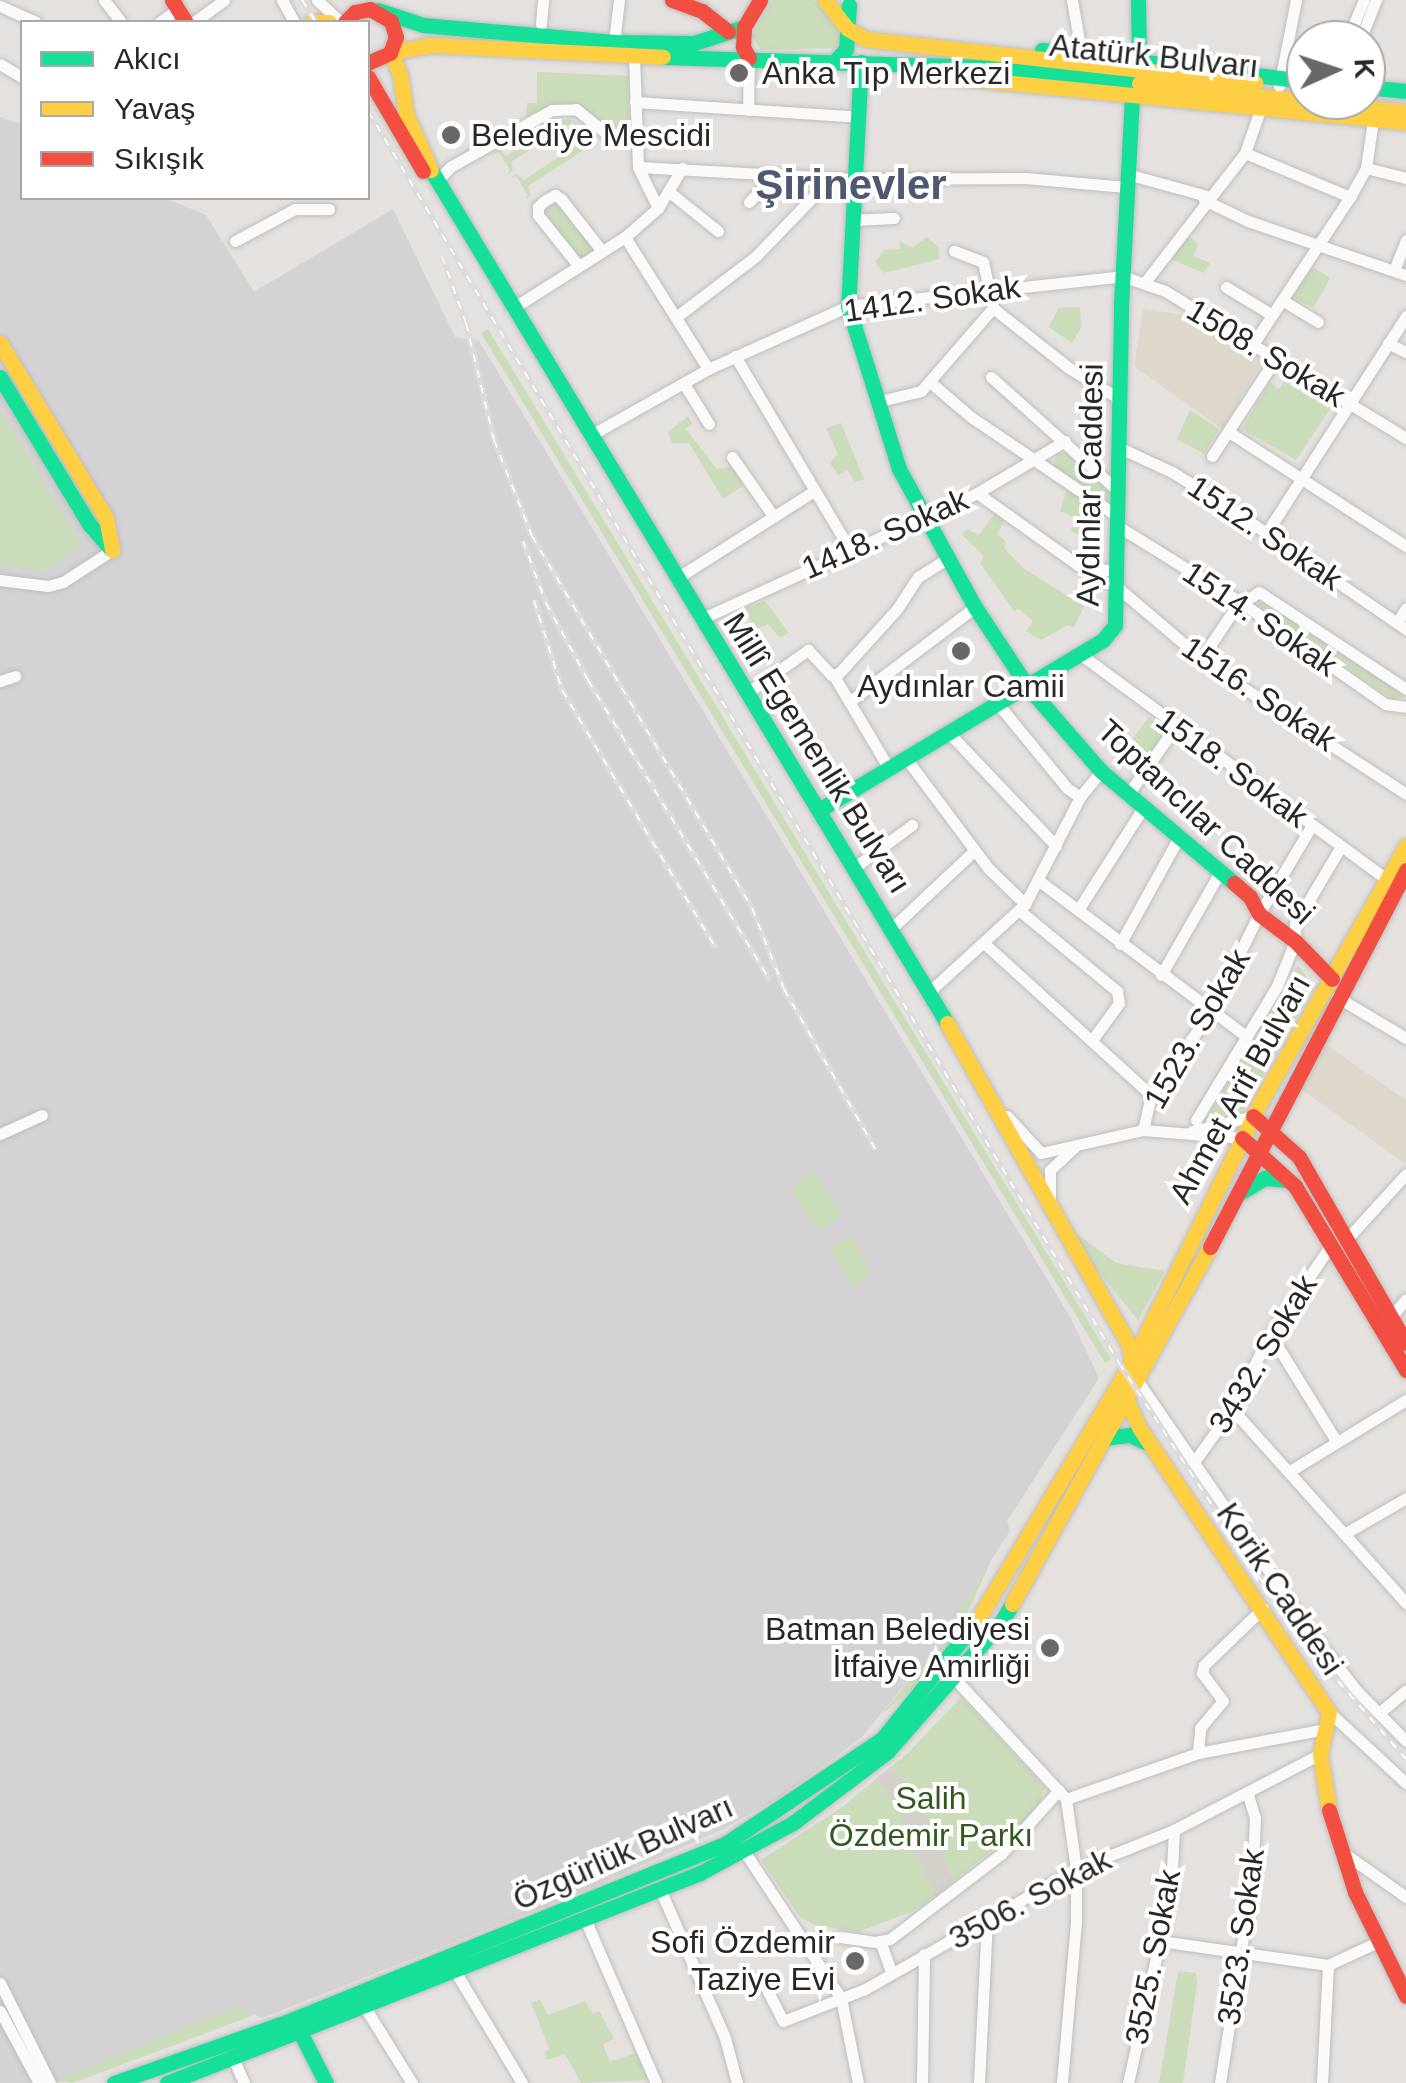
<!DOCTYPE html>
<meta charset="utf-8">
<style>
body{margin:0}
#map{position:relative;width:1406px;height:2083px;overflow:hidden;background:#e4e1de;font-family:Arial,sans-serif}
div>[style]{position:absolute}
.industrial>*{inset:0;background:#d4d2d4}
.education>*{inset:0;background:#ded7cc}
.green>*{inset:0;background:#cbdcba}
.plaza>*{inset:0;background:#d4d1cd}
.roads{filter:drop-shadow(0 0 2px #bebebe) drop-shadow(0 0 2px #bebebe)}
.street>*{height:11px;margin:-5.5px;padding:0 5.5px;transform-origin:5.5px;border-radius:5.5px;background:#fbfafa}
.fast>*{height:15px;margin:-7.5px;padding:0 7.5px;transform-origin:7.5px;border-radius:7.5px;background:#16e098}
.slow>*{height:15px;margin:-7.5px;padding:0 7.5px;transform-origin:7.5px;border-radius:7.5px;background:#ffcf43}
.jam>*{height:15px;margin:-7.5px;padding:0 7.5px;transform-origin:7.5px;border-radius:7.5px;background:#f24e42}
.rail>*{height:6px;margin-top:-3px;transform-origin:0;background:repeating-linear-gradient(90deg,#fff 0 8px,#dcdcdd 0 16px);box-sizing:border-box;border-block:2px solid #dcdcdd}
.dots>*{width:28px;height:28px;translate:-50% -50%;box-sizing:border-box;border:5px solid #fff;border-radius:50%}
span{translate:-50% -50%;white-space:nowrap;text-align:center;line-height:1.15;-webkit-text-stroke:8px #fff;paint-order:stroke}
.street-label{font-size:32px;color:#272727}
.poi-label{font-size:32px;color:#272727}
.left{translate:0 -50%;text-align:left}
.right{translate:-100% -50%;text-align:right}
.park-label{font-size:32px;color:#335921}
.district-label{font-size:42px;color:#4d5871;font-weight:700}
.legend{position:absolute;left:20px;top:20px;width:350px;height:180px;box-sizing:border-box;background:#fff;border:2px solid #a9a9a9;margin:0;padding:12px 18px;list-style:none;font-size:30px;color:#272727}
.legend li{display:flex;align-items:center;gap:20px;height:50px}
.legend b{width:50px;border:2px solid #a9a9a9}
.north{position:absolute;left:1286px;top:20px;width:100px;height:100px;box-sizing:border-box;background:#fff;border:2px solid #a9a9a9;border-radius:50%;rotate:87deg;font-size:28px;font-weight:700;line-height:40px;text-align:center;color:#272727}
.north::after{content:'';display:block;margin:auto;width:35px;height:45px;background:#696867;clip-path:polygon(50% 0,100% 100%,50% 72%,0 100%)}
</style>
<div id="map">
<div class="industrial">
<div style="clip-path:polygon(0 117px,22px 125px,22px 198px,165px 198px,206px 215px,254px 292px,393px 209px,455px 337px,479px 341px,1070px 1317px,1099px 1378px,1007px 1521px,1010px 1531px,939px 1642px,862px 1737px,781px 1797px,721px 1830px,584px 1891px,262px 2018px,236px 2007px,49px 2083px,0 2083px)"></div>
</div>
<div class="education">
<div style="clip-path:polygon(1143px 309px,1190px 316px,1263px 360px,1222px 429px,1134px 366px)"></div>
<div style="clip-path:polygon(1325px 1044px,1406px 1100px,1406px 1164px,1300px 1088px)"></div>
</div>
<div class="green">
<div style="clip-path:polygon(772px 0,814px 0,840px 32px,837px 48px,761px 50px,752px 36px)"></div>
<div style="clip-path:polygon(537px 72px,628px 76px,630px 141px,555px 105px,526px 116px,527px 103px,537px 103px)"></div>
<div style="clip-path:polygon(568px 119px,579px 124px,579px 129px,573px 122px,511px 162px,513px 170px,507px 175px,510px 169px,498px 152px,492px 155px,499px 148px,506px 156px,549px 128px,546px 121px)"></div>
<div style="clip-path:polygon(588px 130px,598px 152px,593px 144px,528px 186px,531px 195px,526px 200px,527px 194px,517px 177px,510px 177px,517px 174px,524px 180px,588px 138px)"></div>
<div style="clip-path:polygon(556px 202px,595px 248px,581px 260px,543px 212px)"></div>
<div style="clip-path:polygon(1184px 233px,1198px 244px,1194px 256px,1210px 263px,1204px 273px,1168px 258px)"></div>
<div style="clip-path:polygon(927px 237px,939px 248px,939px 259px,884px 273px,875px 262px,884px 250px,900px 249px,900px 241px,912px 248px)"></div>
<div style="clip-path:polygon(1313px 267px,1330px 278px,1314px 307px,1289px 298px)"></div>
<div style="clip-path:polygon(1059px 307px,1080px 307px,1081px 328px,1072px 343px,1049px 327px)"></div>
<div style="clip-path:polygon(488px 329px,1111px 1359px,1105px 1363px,481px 333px)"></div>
<div style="clip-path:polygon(1290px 372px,1335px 402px,1296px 460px,1242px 429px,1270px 382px,1279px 389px)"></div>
<div style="clip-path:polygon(0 410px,82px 546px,46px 571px,0 565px)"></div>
<div style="clip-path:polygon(1190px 410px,1219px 429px,1204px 454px,1177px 439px)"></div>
<div style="clip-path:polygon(688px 416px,692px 424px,686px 429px,717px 469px,735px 466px,744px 485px,723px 499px,689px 443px,672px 443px,668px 432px)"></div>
<div style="clip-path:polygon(841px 423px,864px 479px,855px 482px,847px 470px,838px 475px,830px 463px,838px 454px,826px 428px)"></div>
<div style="clip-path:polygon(1068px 453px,1111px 486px,1108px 504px,1052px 468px,1057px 454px)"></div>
<div style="clip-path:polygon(1067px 488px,1082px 499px,1084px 525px,1093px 526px,1093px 535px,1083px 537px,1071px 531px,1075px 518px,1060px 511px)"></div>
<div style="clip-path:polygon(995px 513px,1005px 520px,997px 533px,1006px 542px,1004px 548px,1024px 569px,1084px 606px,1074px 628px,1068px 625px,1041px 640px,1026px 631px,1033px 621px,1019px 609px,1014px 611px,980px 563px,984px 556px,962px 535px,967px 529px,979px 535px)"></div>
<div style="clip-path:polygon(1264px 598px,1404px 692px,1403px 697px,1393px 699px,1256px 606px)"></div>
<div style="clip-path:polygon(765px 601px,789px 633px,780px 638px,768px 624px,755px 630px,744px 608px)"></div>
<div style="clip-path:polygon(1149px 717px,1166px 730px,1147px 762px,1126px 747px)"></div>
<div style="clip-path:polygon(1298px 965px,1314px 988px,1244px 1109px,1206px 1119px)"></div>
<div style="clip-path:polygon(808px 1172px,814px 1172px,841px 1214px,823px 1230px,815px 1229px,791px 1189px)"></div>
<div style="clip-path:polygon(851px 1235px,872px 1271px,852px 1287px,829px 1249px)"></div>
<div style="clip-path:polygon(1080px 1236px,1116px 1263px,1165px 1271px,1138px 1320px,1070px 1237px)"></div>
<div style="clip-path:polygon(991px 1561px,957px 1636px,910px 1691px,881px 1715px,939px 1642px)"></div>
<div style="clip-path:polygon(961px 1697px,1045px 1787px,1040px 1803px,1017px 1831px,916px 1910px,858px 1932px,815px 1925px,800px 1917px,761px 1860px,842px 1807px,908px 1753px)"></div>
<div style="clip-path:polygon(1178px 1971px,1196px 1973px,1197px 1984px,1183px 2083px,1159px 2083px)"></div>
<div style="clip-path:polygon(540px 2000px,548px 2015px,585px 2001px,593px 2014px,599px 2011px,614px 2039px,603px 2044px,610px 2062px,636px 2053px,649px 2080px,581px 2083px,565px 2054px,547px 2060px,545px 2051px,550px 2050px,531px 2003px)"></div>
<div style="clip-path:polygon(236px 2006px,254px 2015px,73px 2083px,54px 2081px)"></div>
</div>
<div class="plaza">
<div style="clip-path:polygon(890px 1768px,914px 1788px,953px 1882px,935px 1897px,894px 1801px,875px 1779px)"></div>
</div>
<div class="roads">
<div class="street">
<div style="left:104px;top:0;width:28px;rotate:52deg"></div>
<div style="left:282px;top:0;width:25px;rotate:61deg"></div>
<div style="left:317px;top:0;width:33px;rotate:43deg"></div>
<div style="left:1072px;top:0;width:41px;rotate:80.1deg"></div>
<div style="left:0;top:6px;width:39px;rotate:24deg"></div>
<div style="left:160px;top:22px;width:22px;rotate:-36deg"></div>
<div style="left:194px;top:22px;width:37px;rotate:-36deg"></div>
<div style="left:541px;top:24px;width:24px;rotate:-85deg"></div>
<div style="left:1347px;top:40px;width:43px;rotate:-67deg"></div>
<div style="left:1360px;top:40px;width:43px;rotate:-68.2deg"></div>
<div style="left:614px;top:42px;width:42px;rotate:-83.2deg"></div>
<div style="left:634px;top:57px;width:110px;rotate:87.9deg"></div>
<div style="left:638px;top:167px;width:46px;rotate:64deg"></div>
<div style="left:0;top:64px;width:26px;rotate:31deg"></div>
<div style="left:1279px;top:86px;width:88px;rotate:-78.8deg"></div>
<div style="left:635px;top:102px;width:224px;rotate:3.8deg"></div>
<div style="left:748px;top:110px;width:52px;rotate:-88.9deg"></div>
<div style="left:1245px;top:153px;width:114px;rotate:22.7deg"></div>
<div style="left:638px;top:167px;width:215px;rotate:3.2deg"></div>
<div style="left:853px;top:179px;width:172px;rotate:-0.3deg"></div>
<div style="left:1025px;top:178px;width:101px;rotate:5.1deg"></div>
<div style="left:1366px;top:168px;width:41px;rotate:14deg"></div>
<div style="left:1127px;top:174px;width:83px;rotate:15.4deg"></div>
<div style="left:436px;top:182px;width:21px;rotate:-47deg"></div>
<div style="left:450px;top:167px;width:117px;rotate:-29.2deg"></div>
<div style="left:552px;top:110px;width:24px;rotate:-2deg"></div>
<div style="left:576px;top:109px;width:38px;rotate:39deg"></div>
<div style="left:606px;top:133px;width:32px;rotate:18deg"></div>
<div style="left:668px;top:191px;width:64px;rotate:38.7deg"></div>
<div style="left:1204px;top:200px;width:49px;rotate:25.5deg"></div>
<div style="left:1248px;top:221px;width:167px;rotate:18.9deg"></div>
<div style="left:749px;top:202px;width:36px;rotate:-46deg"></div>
<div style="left:851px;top:220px;width:43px;rotate:-2.7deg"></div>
<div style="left:625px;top:237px;width:156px;rotate:57.8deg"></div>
<div style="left:235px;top:241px;width:68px;rotate:-28.1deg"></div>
<div style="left:295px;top:209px;width:34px"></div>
<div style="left:578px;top:265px;width:64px;rotate:-128.7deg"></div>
<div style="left:538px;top:215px;width:8px;rotate:-90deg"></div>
<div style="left:538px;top:207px;width:8px;rotate:-45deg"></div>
<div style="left:544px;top:201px;width:13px;rotate:-29deg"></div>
<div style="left:555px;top:195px;width:7px;rotate:34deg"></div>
<div style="left:561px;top:199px;width:66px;rotate:51.7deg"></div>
<div style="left:1394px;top:270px;width:32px;rotate:-68deg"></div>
<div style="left:1145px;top:282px;width:163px;rotate:-52.2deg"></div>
<div style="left:1245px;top:153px;width:49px;rotate:-70.8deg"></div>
<div style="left:1226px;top:287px;width:54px;rotate:31.3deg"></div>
<div style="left:1282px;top:300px;width:42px;rotate:31.4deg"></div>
<div style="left:513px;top:308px;width:133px;rotate:-32.4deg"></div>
<div style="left:625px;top:237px;width:44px;rotate:-41.3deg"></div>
<div style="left:658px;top:208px;width:47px;rotate:-59deg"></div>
<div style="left:993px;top:308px;width:97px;rotate:38.3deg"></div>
<div style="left:1069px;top:368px;width:57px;rotate:31.5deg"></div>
<div style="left:676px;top:317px;width:101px;rotate:-37.3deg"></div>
<div style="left:756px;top:256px;width:108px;rotate:-46.1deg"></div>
<div style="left:1388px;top:343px;width:20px;rotate:27deg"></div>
<div style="left:1253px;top:344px;width:176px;rotate:-56.6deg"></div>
<div style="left:1350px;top:197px;width:33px;rotate:-61deg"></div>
<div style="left:1366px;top:168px;width:49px;rotate:-81.7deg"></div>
<div style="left:735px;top:356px;width:227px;rotate:59.3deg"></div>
<div style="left:991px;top:377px;width:168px;rotate:41.9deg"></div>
<div style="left:930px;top:382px;width:54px;rotate:40.5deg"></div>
<div style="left:971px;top:417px;width:175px;rotate:34.1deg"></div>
<div style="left:684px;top:384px;width:47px;rotate:58deg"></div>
<div style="left:876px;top:402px;width:46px;rotate:-13.7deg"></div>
<div style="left:921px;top:391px;width:110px;rotate:-49.1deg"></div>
<div style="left:993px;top:308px;width:47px;rotate:-102.3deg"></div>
<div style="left:983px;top:262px;width:31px;rotate:-159deg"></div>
<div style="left:1229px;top:432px;width:211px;rotate:32.8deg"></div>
<div style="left:591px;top:435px;width:134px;rotate:-29.4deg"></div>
<div style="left:708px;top:369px;width:154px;rotate:-24.2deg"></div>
<div style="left:848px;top:306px;width:276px;rotate:-6.2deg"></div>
<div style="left:1122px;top:276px;width:46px;rotate:19.2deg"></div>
<div style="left:1165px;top:291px;width:282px;rotate:31.4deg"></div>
<div style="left:1118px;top:447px;width:60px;rotate:24.8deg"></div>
<div style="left:1172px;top:472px;width:61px;rotate:31.6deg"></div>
<div style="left:1224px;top:504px;width:221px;rotate:34.5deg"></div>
<div style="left:1212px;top:456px;width:117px;rotate:-56.9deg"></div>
<div style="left:732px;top:457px;width:73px;rotate:55deg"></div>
<div style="left:977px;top:493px;width:124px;rotate:35.5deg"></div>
<div style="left:1078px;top:565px;width:40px;rotate:10deg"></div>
<div style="left:1116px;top:525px;width:148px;rotate:31.8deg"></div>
<div style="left:1242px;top:603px;width:175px;rotate:35.2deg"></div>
<div style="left:1385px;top:704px;width:21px;rotate:8deg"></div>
<div style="left:1267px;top:532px;width:257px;rotate:-57.2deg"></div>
<div style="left:677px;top:578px;width:162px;rotate:-32.4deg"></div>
<div style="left:0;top:580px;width:48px;rotate:7.1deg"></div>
<div style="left:48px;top:586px;width:16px;rotate:-15deg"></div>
<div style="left:63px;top:582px;width:59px;rotate:-33.1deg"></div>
<div style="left:1117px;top:587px;width:122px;rotate:40.3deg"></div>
<div style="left:1210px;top:666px;width:234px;rotate:33.1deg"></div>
<div style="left:1242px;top:603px;width:20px;rotate:-33deg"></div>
<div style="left:1259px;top:592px;width:176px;rotate:33.4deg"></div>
<div style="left:701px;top:619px;width:303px;rotate:-24.5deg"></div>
<div style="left:977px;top:493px;width:102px;rotate:-30.6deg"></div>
<div style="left:1397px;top:623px;width:17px;rotate:-59deg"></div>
<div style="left:1080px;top:654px;width:380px;rotate:36.3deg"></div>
<div style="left:1201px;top:659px;width:69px;rotate:-56.3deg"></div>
<div style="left:834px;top:676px;width:106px;rotate:59.3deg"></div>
<div style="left:0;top:681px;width:16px;rotate:-18deg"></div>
<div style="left:747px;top:693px;width:75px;rotate:-35.2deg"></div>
<div style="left:808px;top:650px;width:34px;rotate:47deg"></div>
<div style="left:831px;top:675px;width:8px;rotate:-14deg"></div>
<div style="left:839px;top:673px;width:86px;rotate:-47.8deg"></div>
<div style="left:897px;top:609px;width:38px;rotate:-57deg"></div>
<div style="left:918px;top:577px;width:36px;rotate:-32deg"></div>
<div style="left:849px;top:702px;width:158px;rotate:-37deg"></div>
<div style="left:998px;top:704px;width:109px;rotate:50.6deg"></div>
<div style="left:1067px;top:788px;width:16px;rotate:35deg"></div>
<div style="left:948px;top:732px;width:157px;rotate:46.5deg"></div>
<div style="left:905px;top:757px;width:139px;rotate:53.2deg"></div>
<div style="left:988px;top:868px;width:52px;rotate:44.2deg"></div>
<div style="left:1127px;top:796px;width:84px;rotate:-55.2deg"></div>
<div style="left:855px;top:867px;width:71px;rotate:-36.4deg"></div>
<div style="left:1038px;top:880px;width:261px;rotate:36.9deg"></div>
<div style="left:1078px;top:910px;width:121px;rotate:-57.5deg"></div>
<div style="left:1020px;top:911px;width:126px;rotate:39.5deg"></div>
<div style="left:1117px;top:991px;width:12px;rotate:81deg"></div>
<div style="left:1119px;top:1003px;width:46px;rotate:126.1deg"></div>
<div style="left:893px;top:927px;width:111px;rotate:-43.2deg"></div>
<div style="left:985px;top:944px;width:224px;rotate:42.3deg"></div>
<div style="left:1120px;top:944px;width:122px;rotate:-61.1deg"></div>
<div style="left:1161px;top:975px;width:119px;rotate:-60.2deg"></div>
<div style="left:930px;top:991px;width:129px;rotate:-42.5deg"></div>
<div style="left:1025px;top:904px;width:120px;rotate:-62.8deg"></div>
<div style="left:1080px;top:797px;width:33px;rotate:-51deg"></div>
<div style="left:1337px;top:997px;width:80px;rotate:30.7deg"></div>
<div style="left:1007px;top:1116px;width:50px;rotate:47.4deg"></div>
<div style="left:1041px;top:1153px;width:105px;rotate:-12.7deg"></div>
<div style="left:1143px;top:1130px;width:99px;rotate:4.6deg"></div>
<div style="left:1196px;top:1120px;width:157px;rotate:-58.8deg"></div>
<div style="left:1277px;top:986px;width:48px;rotate:-68.2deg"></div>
<div style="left:1295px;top:941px;width:17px;rotate:-90deg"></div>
<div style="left:1295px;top:924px;width:88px;rotate:-59.4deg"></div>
<div style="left:1143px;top:1130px;width:36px;rotate:-77deg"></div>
<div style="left:1151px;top:1095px;width:97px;rotate:-54.2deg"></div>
<div style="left:1208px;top:1016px;width:114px;rotate:-63.4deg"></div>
<div style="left:1259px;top:914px;width:104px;rotate:-59.2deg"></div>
<div style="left:1192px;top:1131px;width:63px;rotate:-13.8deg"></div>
<div style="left:0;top:1134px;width:46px;rotate:-24.3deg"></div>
<div style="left:1050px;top:1199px;width:29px;rotate:-90deg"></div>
<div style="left:1050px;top:1170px;width:33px;rotate:-43deg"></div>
<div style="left:1346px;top:1240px;width:89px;rotate:-47.7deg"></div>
<div style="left:1391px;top:1317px;width:23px;rotate:-50deg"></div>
<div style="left:1270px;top:1334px;width:126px;rotate:58.3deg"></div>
<div style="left:1137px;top:1380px;width:305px;rotate:55.4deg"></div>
<div style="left:1310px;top:1631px;width:76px;rotate:51.9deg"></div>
<div style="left:1357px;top:1691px;width:70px;rotate:45.6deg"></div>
<div style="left:1232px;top:1409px;width:261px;rotate:48.1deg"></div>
<div style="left:1194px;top:1462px;width:65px;rotate:-54.4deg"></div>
<div style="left:1232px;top:1409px;width:84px;rotate:-63.1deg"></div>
<div style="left:1270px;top:1334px;width:108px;rotate:-55.6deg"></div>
<div style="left:1290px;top:1471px;width:136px;rotate:-31.5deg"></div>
<div style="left:1344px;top:1534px;width:72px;rotate:-30.1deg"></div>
<div style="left:955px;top:1679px;width:163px;rotate:47.2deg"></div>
<div style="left:1066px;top:1799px;width:71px;rotate:81.9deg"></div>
<div style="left:1076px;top:1869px;width:53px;rotate:90deg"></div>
<div style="left:1076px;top:1922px;width:162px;rotate:95deg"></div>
<div style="left:1329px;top:1712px;width:105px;rotate:42.7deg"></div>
<div style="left:1379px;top:1713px;width:35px;rotate:-40deg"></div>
<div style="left:1198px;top:1753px;width:25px;rotate:-85deg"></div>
<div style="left:1200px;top:1728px;width:35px;rotate:-50deg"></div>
<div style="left:1223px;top:1701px;width:35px;rotate:-127deg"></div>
<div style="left:1202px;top:1673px;width:8px;rotate:-76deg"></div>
<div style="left:1204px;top:1665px;width:82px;rotate:-44deg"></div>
<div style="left:1066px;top:1799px;width:140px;rotate:-19.2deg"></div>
<div style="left:1198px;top:1753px;width:129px;rotate:-10.7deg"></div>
<div style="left:744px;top:1851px;width:176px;rotate:56.6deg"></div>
<div style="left:841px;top:1998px;width:87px;rotate:78.7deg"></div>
<div style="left:1341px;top:1851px;width:80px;rotate:35.3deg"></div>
<div style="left:660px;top:1889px;width:163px;rotate:66.4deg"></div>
<div style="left:725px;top:2038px;width:47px;rotate:75.1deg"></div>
<div style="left:585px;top:1919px;width:179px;rotate:66.6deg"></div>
<div style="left:840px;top:1937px;width:36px;rotate:8deg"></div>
<div style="left:876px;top:1942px;width:14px;rotate:-12deg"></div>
<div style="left:890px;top:1939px;width:140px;rotate:-37.4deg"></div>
<div style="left:1001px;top:1854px;width:86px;rotate:-47.8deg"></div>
<div style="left:880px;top:1941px;width:33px;rotate:70deg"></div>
<div style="left:1160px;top:1941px;width:170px;rotate:8.1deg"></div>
<div style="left:1328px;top:1965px;width:57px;rotate:-24.8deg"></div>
<div style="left:455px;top:1971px;width:131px;rotate:59.1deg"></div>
<div style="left:761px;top:1978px;width:48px;rotate:62.9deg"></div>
<div style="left:783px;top:2021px;width:88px;rotate:-21.3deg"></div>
<div style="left:865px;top:1989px;width:243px;rotate:-29.6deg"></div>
<div style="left:1076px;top:1869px;width:105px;rotate:-21.7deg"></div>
<div style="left:1174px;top:1830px;width:165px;rotate:-27.5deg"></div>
<div style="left:0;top:1983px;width:112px;rotate:63.4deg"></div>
<div style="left:364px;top:2006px;width:91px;rotate:58.1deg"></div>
<div style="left:0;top:2011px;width:82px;rotate:61.6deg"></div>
<div style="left:233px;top:2058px;width:27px;rotate:66deg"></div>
<div style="left:922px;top:2083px;width:129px;rotate:-89.1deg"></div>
<div style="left:979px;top:2083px;width:163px;rotate:-87.2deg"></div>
<div style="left:1128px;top:2083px;width:198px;rotate:-77.4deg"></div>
<div style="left:1171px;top:1890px;width:60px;rotate:-87.1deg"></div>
<div style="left:1220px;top:2083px;width:204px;rotate:-81deg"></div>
<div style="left:1252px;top:1882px;width:64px;rotate:-87.3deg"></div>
<div style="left:1255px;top:1818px;width:27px;rotate:-107deg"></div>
<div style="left:1322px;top:2083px;width:118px;rotate:-87.1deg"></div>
</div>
<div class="fast">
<div style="left:378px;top:10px;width:47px;rotate:18.4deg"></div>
<div style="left:423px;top:25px;width:192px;rotate:5.1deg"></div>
<div style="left:614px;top:42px;width:80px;rotate:0.7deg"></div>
<div style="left:694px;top:43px;width:52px;rotate:-17.7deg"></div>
<div style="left:1042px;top:50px;width:266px;rotate:6.7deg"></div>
<div style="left:663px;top:57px;width:344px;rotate:1.8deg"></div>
<div style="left:1007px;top:68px;width:133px;rotate:6.5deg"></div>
<div style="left:836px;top:60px;width:15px;rotate:-48deg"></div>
<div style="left:846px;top:49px;width:44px;rotate:-86.1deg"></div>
<div style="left:861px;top:62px;width:244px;rotate:93deg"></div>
<div style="left:848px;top:306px;width:171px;rotate:72.6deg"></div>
<div style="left:899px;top:469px;width:158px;rotate:61.2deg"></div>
<div style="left:975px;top:607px;width:95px;rotate:56.6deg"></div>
<div style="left:1027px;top:686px;width:113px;rotate:49deg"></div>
<div style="left:1101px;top:771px;width:174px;rotate:40.1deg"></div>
<div style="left:1366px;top:87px;width:40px;rotate:5.7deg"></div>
<div style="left:431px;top:170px;width:997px;rotate:58.83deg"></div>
<div style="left:0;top:377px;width:172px;rotate:58.8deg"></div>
<div style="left:89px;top:524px;width:33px;rotate:49deg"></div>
<div style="left:819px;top:810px;width:331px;rotate:-30.9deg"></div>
<div style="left:1103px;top:640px;width:19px;rotate:-51deg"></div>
<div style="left:1115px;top:625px;width:319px;rotate:-88.9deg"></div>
<div style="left:1121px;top:306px;width:207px;rotate:-87deg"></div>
<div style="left:1132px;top:99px;width:42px;rotate:-80.3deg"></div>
<div style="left:1139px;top:58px;width:58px;rotate:-91deg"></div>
<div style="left:1243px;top:1191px;width:26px;rotate:-31deg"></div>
<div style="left:1265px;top:1178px;width:23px;rotate:5deg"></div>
<div style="left:1104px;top:1438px;width:26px;rotate:-7deg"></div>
<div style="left:1130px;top:1435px;width:19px;rotate:25deg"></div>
<div style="left:300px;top:2032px;width:57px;rotate:63deg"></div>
<div style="left:114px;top:2083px;width:186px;rotate:-19.5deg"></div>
<div style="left:289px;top:2021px;width:471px;rotate:-22.1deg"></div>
<div style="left:725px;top:1844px;width:189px;rotate:-33.8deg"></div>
<div style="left:882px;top:1739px;width:154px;rotate:-51.3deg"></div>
<div style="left:167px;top:2083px;width:573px;rotate:-21.5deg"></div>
<div style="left:700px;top:1873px;width:106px;rotate:-28.3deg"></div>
<div style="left:793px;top:1823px;width:118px;rotate:-37.1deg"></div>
<div style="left:887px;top:1752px;width:174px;rotate:-48.7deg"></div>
<div style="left:1002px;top:1621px;width:20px;rotate:-60deg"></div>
</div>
<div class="slow">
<div style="left:825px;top:0;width:37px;rotate:52deg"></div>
<div style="left:848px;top:29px;width:20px;rotate:30deg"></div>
<div style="left:865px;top:39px;width:393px;rotate:6.4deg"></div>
<div style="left:312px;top:22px;width:17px"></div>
<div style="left:912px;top:73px;width:496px;rotate:5.7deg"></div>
<div style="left:1139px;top:83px;width:269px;rotate:6.2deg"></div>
<div style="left:431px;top:170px;width:61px;rotate:-114.1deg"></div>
<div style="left:406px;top:114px;width:40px;rotate:-98.5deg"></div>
<div style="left:400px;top:74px;width:23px;rotate:-115deg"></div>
<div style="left:390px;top:53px;width:41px;rotate:-11.3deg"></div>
<div style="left:430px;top:45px;width:233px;rotate:2.9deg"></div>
<div style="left:0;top:343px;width:205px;rotate:58.8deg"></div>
<div style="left:106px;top:518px;width:33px;rotate:79deg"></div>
<div style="left:947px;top:1023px;width:370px;rotate:60.5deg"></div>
<div style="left:1129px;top:1345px;width:17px;rotate:80deg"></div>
<div style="left:1126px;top:1399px;width:33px;rotate:65deg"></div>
<div style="left:1140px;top:1429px;width:340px;rotate:56.3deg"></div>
<div style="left:1329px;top:1712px;width:43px;rotate:102.1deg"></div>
<div style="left:1320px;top:1754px;width:57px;rotate:80.9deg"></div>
<div style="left:1012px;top:1604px;width:408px;rotate:-61deg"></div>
<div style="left:978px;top:1619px;width:300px;rotate:-59.1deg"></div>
<div style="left:1132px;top:1362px;width:291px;rotate:-63.7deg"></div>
<div style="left:1261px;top:1101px;width:293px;rotate:-60.4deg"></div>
</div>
<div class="jam">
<div style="left:172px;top:0;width:26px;rotate:58deg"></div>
<div style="left:672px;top:0;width:32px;rotate:20deg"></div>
<div style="left:702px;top:11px;width:33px;rotate:38deg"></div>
<div style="left:345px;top:22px;width:14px;rotate:-45deg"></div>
<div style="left:355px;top:12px;width:15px;rotate:-11deg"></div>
<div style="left:370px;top:9px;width:24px;rotate:30deg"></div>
<div style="left:391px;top:21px;width:17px;rotate:73deg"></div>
<div style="left:396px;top:37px;width:17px;rotate:111deg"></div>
<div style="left:390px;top:53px;width:24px;rotate:156deg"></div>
<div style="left:749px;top:58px;width:13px;rotate:-119deg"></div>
<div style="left:743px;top:47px;width:20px;rotate:-87deg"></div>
<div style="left:744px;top:27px;width:31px;rotate:-59deg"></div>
<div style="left:368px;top:77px;width:109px;rotate:59.7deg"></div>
<div style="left:1234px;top:883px;width:21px;rotate:41deg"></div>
<div style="left:1250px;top:897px;width:19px;rotate:62deg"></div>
<div style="left:1259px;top:914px;width:45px;rotate:36.9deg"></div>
<div style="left:1295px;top:941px;width:53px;rotate:45.8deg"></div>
<div style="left:1253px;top:1116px;width:62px;rotate:41.7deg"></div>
<div style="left:1299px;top:1157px;width:215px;rotate:60.1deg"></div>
<div style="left:1242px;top:1138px;width:72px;rotate:42.2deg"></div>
<div style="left:1295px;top:1186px;width:215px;rotate:58.9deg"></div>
<div style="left:1210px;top:1247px;width:425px;rotate:-62.5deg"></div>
<div style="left:1329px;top:1810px;width:86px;rotate:72.4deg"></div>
<div style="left:1355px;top:1892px;width:116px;rotate:63.9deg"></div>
</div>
</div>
<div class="rail">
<div style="left:302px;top:0;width:26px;rotate:58deg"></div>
<div style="left:368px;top:111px;width:1460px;rotate:59.04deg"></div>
<div style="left:1119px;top:1363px;width:323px;rotate:56.8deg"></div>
<div style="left:1296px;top:1633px;width:167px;rotate:48.9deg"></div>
<div style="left:442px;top:256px;width:71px;rotate:70.3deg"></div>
<div style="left:466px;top:323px;width:120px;rotate:76.5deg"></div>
<div style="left:494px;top:440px;width:103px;rotate:68.4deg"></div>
<div style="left:532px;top:536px;width:432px;rotate:59.4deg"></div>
<div style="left:752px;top:908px;width:87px;rotate:68.4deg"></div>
<div style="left:784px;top:989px;width:185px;rotate:60.3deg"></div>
<div style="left:523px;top:541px;width:66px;rotate:69.6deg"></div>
<div style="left:546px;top:603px;width:88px;rotate:61.4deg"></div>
<div style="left:588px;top:680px;width:352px;rotate:58.8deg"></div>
<div style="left:534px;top:600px;width:94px;rotate:72.7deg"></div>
<div style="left:562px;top:690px;width:300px;rotate:59.2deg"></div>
</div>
<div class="dots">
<div style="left:739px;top:73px;background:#696867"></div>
<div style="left:451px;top:135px;background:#696867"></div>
<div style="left:961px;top:651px;background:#696867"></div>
<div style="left:1050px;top:1648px;background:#696867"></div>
<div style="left:855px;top:1961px;background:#696867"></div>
</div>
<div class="street-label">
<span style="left:1154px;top:56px;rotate:6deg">Atatürk Bulvarı</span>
<span style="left:932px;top:299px;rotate:-8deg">1412. Sokak</span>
<span style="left:1266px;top:353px;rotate:31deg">1508. Sokak</span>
<span style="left:1090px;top:485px;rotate:-89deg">Aydınlar Caddesi</span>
<span style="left:1265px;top:533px;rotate:34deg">1512. Sokak</span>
<span style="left:885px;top:534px;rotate:-24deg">1418. Sokak</span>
<span style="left:1260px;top:619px;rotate:34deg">1514. Sokak</span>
<span style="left:1259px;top:694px;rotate:34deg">1516. Sokak</span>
<span style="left:817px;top:753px;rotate:58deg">Millî Egemenlik Bulvarı</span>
<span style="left:1232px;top:768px;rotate:36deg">1518. Sokak</span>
<span style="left:1206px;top:822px;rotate:43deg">Toptancılar Caddesi</span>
<span style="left:1197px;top:1029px;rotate:-60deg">1523. Sokak</span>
<span style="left:1240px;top:1089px;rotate:-61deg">Ahmet Arif Bulvarı</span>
<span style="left:1263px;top:1354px;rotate:-59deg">3432. Sokak</span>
<span style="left:1280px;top:1589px;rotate:56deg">Korik Caddesi</span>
<span style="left:623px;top:1853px;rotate:-24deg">Özgürlük Bulvarı</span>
<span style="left:1030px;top:1899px;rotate:-28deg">3506. Sokak</span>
<span style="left:1241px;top:1937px;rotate:-82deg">3523. Sokak</span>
<span style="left:1153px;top:1957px;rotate:-79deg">3525. Sokak</span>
</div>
<div class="poi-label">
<span class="left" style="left:762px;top:73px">Anka Tıp Merkezi</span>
<span class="left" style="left:471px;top:135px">Belediye Mescidi</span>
<span style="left:961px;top:686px">Aydınlar Camii</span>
<span class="right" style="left:1030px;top:1648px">Batman Belediyesi<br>İtfaiye Amirliği</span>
<span class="right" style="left:835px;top:1961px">Sofi Özdemir<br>Taziye Evi</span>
</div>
<div class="park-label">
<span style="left:931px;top:1817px">Salih<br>Özdemir Parkı</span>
</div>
<div class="district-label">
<span style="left:851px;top:185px">Şirinevler</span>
</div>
<ul class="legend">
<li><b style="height:12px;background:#16e098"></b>Akıcı</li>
<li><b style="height:12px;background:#ffcf43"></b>Yavaş</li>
<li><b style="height:12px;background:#f24e42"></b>Sıkışık</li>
</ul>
<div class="north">K</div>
</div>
